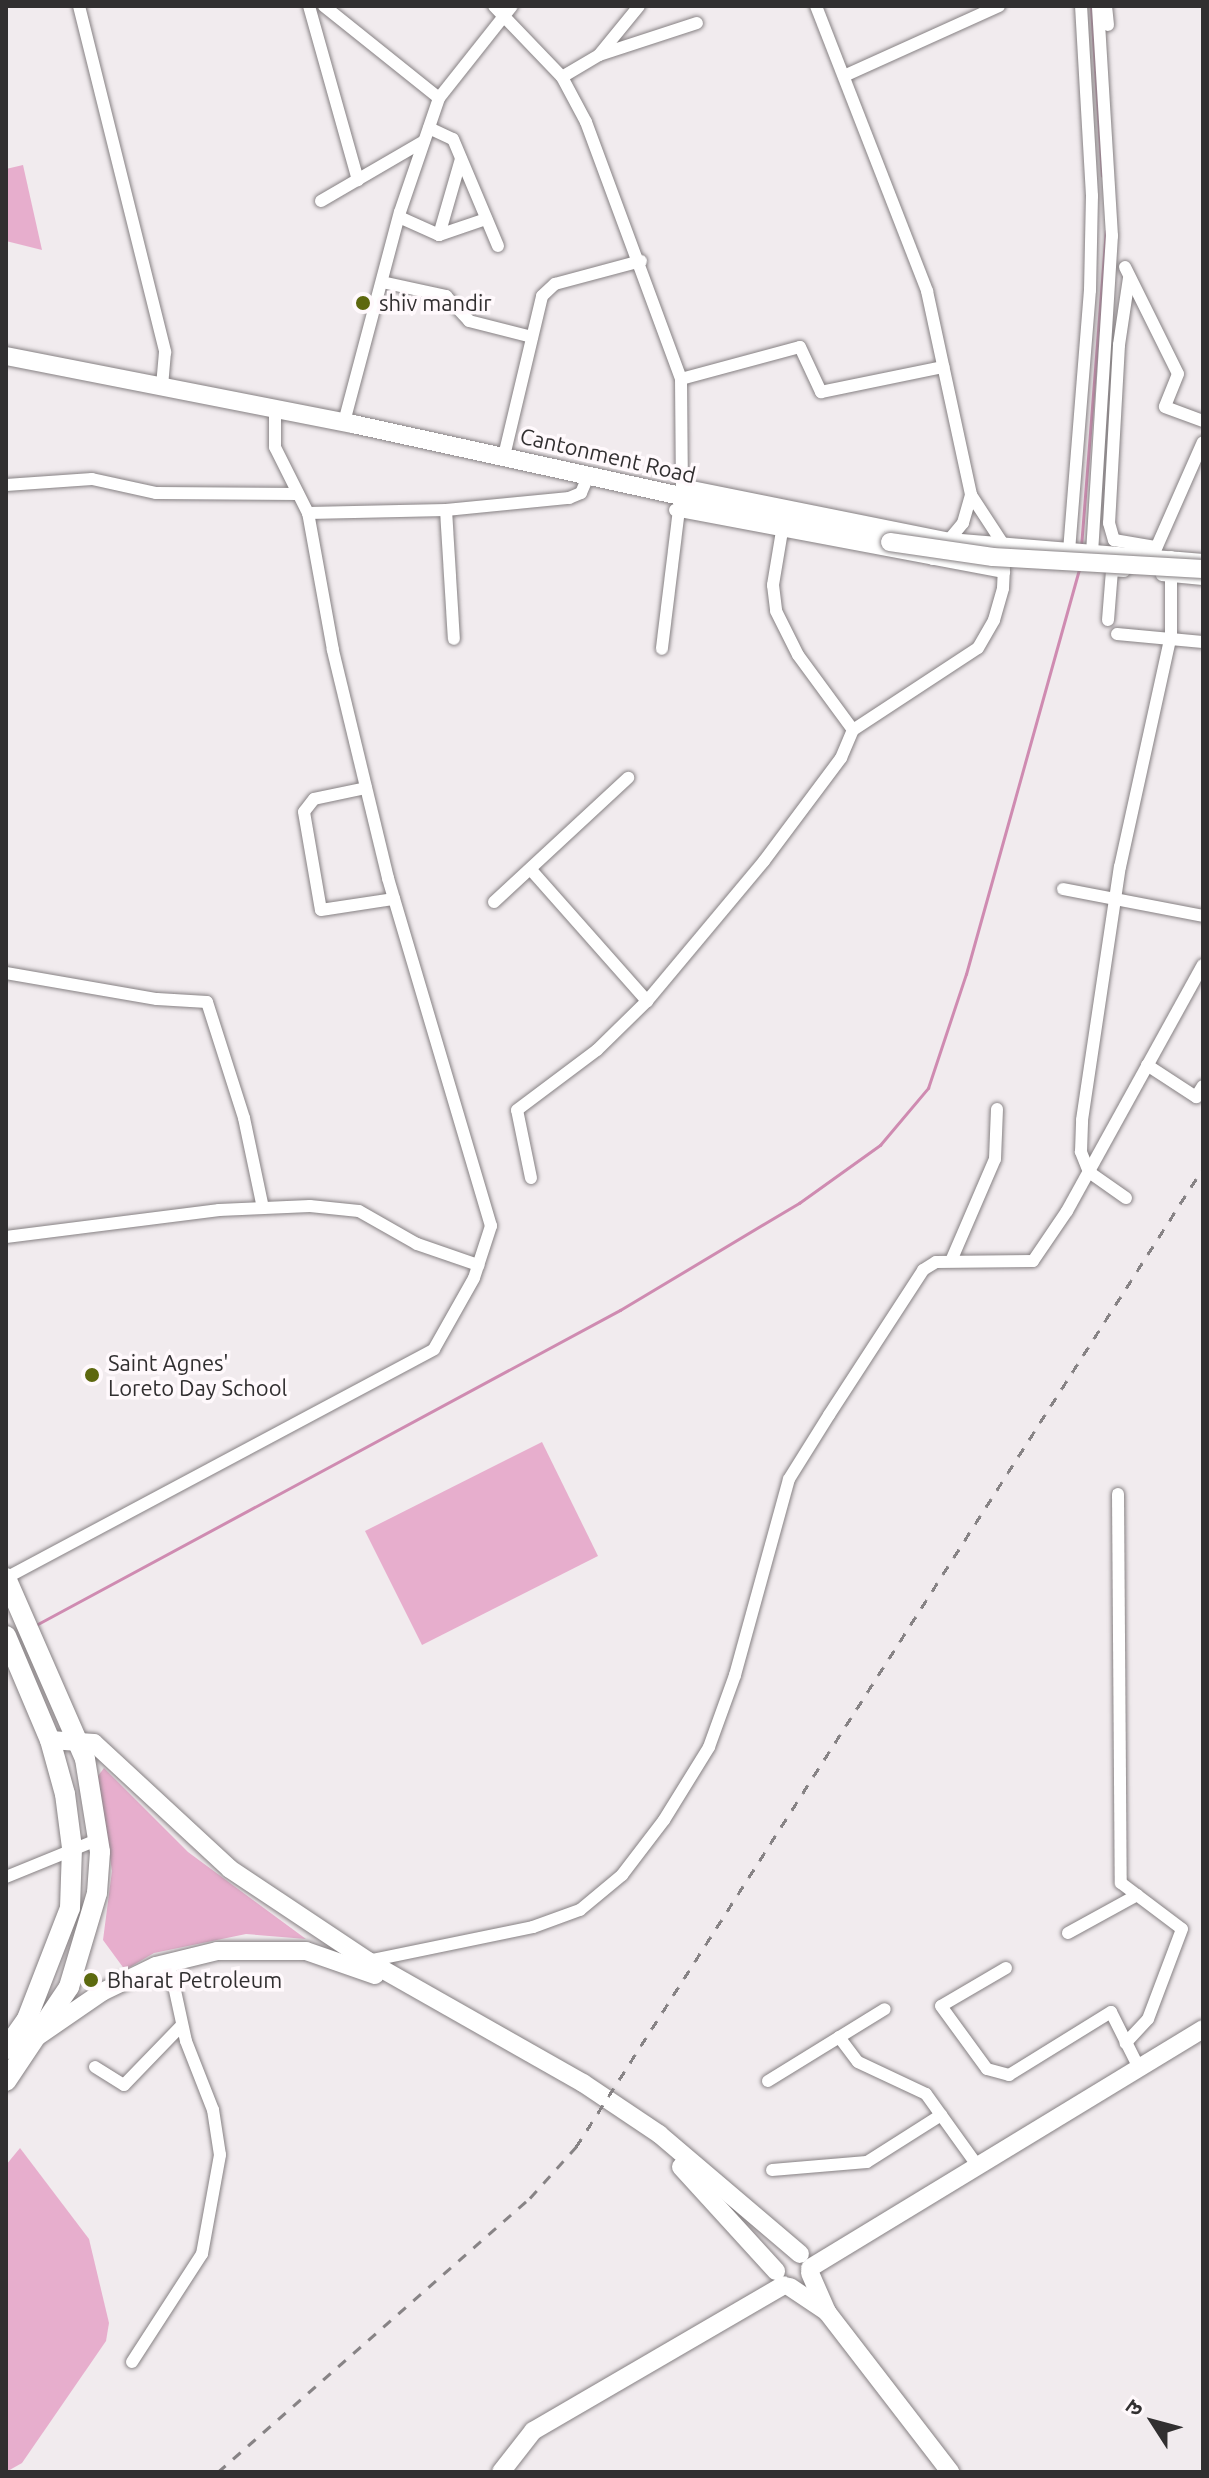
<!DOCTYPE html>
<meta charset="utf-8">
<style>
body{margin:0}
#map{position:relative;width:1209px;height:2478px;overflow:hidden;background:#f1ebee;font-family:Ubuntu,"Noto Sans Devanagari",sans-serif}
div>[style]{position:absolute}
.green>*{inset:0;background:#e7aecd}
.stream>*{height:3px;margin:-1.5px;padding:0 1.5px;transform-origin:1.5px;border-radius:1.5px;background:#cf8bb1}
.roads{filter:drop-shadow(0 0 2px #868183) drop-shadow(0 0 2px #868183)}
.street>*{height:12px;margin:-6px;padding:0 6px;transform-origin:6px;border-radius:6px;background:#fff}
.secondary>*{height:18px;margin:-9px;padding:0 9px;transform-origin:9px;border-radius:9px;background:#fff}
.primary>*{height:20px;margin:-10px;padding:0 10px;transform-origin:10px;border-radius:10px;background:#fff}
.rail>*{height:3px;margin-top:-1.5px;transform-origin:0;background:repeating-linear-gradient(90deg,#878385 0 10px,transparent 0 20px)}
.bridges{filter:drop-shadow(0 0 2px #868183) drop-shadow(0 0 2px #868183)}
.secondary-bridge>*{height:18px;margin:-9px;padding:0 9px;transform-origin:9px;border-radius:9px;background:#fff}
.dots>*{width:22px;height:22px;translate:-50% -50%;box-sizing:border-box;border:4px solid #fff9fc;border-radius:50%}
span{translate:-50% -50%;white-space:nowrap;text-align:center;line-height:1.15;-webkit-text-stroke:7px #fff9fc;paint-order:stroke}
.poi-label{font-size:22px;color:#312f30}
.left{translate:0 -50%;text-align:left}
.street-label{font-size:22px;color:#312f30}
.frame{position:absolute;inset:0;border:8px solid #312f30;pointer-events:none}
.north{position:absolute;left:1113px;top:2382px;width:80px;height:80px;-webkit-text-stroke:6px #fff9fc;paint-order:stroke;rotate:306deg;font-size:22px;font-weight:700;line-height:32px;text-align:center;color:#312f30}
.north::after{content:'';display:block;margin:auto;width:28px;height:36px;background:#312f30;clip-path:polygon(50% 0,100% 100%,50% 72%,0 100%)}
</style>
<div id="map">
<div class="green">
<div style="clip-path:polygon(23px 165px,42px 250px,6px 241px,6px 169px)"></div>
<div style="clip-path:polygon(542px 1442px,598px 1556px,422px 1645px,365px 1531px)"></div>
<div style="clip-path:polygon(104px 1768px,188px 1852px,306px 1939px,246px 1934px,154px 1953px,125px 1970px,103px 1940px,112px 1871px,98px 1776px)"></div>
<div style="clip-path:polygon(20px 2148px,89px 2239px,109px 2323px,106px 2341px,22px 2463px,6px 2472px,6px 2165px)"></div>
</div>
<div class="stream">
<div style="left:1091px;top:6px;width:170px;rotate:86.3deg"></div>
<div style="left:1081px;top:547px;width:317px;rotate:-85.5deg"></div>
<div style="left:34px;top:1626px;width:666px;rotate:-28.34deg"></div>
<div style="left:620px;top:1310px;width:209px;rotate:-30.9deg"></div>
<div style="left:799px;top:1203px;width:100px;rotate:-35.6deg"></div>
<div style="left:880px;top:1145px;width:75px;rotate:-49.9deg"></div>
<div style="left:928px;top:1088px;width:120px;rotate:-71.6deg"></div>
<div style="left:966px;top:974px;width:420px;rotate:-74.4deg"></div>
</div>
<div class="roads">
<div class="street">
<div style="left:79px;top:6px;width:357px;rotate:76deg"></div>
<div style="left:165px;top:352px;width:34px;rotate:95deg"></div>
<div style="left:309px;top:6px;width:181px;rotate:74.3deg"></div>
<div style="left:324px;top:6px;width:147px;rotate:38.7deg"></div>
<div style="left:494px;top:6px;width:98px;rotate:46.2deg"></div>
<div style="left:562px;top:77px;width:51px;rotate:61.9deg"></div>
<div style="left:586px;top:122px;width:274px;rotate:69.7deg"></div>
<div style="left:681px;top:379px;width:106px;rotate:89.5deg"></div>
<div style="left:682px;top:485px;width:165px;rotate:97deg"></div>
<div style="left:816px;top:6px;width:306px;rotate:68.7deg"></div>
<div style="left:927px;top:291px;width:209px;rotate:77.8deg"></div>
<div style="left:971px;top:495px;width:29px;rotate:106deg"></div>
<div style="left:963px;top:523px;width:47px;rotate:129.8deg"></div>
<div style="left:1106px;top:6px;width:19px;rotate:84deg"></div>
<div style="left:599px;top:55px;width:103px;rotate:-18.1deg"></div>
<div style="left:844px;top:76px;width:170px;rotate:-24.3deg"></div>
<div style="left:562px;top:77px;width:43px;rotate:-30.7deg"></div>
<div style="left:599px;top:55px;width:63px;rotate:-50.8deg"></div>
<div style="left:429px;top:128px;width:26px;rotate:25deg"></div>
<div style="left:453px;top:139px;width:116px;rotate:67.2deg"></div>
<div style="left:321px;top:201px;width:119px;rotate:-30.2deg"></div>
<div style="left:399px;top:217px;width:44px;rotate:24.2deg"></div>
<div style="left:439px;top:235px;width:79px;rotate:-73.9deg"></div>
<div style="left:439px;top:235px;width:50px;rotate:-18.8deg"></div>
<div style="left:1125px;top:267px;width:119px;rotate:63.6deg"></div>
<div style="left:1178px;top:374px;width:35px;rotate:112deg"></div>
<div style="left:1165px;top:407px;width:40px;rotate:20.2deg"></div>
<div style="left:1129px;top:278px;width:68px;rotate:98.5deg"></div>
<div style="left:1119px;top:345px;width:178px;rotate:93.2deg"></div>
<div style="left:1109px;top:523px;width:18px;rotate:74deg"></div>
<div style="left:1114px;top:540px;width:43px;rotate:9.5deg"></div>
<div style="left:382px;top:282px;width:66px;rotate:12.3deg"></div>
<div style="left:446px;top:296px;width:34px;rotate:47deg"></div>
<div style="left:469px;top:321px;width:65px;rotate:14.3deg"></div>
<div style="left:681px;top:379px;width:123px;rotate:-15.1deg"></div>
<div style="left:800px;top:347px;width:50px;rotate:65deg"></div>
<div style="left:821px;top:392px;width:125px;rotate:-11.6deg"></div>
<div style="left:344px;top:422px;width:217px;rotate:-75.1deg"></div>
<div style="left:400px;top:212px;width:120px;rotate:-71.1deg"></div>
<div style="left:439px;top:98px;width:117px;rotate:-51.6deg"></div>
<div style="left:504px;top:456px;width:164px;rotate:-76.6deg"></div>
<div style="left:542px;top:296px;width:18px;rotate:-43deg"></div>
<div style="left:555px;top:284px;width:89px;rotate:-15deg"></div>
<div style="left:6px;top:485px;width:86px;rotate:-4deg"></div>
<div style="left:92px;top:479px;width:66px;rotate:12.3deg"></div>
<div style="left:156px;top:493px;width:142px;rotate:0.4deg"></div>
<div style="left:682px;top:485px;width:272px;rotate:11.4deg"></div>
<div style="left:949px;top:539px;width:255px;rotate:4.7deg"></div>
<div style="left:446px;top:510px;width:129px;rotate:86.5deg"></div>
<div style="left:675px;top:510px;width:335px;rotate:10.7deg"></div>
<div style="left:308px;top:513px;width:138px;rotate:-1.2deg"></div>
<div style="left:446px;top:510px;width:124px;rotate:-5.6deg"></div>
<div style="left:569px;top:498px;width:13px;rotate:-23deg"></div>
<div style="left:581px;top:493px;width:21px;rotate:-67deg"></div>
<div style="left:782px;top:531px;width:55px;rotate:99.5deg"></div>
<div style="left:773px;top:585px;width:26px;rotate:83deg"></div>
<div style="left:776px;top:611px;width:49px;rotate:63.4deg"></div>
<div style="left:798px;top:655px;width:93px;rotate:53.7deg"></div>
<div style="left:1069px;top:551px;width:262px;rotate:-85.4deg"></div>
<div style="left:1090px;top:290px;width:94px;rotate:-88.8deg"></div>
<div style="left:1092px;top:196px;width:190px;rotate:-93.3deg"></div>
<div style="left:1092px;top:553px;width:318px;rotate:-86.4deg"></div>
<div style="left:1112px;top:236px;width:230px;rotate:-93.5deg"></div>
<div style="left:1154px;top:553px;width:121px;rotate:-66.2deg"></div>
<div style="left:1162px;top:575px;width:41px;rotate:5.6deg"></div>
<div style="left:1108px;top:620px;width:50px;rotate:-85.4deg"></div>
<div style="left:1112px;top:570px;width:12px;rotate:5deg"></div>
<div style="left:1117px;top:634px;width:86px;rotate:5.3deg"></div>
<div style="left:366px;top:788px;width:53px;rotate:168.1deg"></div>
<div style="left:314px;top:799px;width:16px;rotate:128deg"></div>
<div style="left:304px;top:812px;width:99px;rotate:80.2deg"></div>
<div style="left:321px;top:910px;width:74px;rotate:-8.6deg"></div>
<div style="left:532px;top:871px;width:174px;rotate:48.5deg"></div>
<div style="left:1063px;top:889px;width:143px;rotate:10.9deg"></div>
<div style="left:494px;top:902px;width:183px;rotate:-42.8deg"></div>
<div style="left:6px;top:973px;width:153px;rotate:9.8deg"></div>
<div style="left:157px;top:999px;width:50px;rotate:3.4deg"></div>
<div style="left:207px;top:1002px;width:122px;rotate:72.3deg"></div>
<div style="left:244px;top:1118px;width:92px;rotate:78.1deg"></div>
<div style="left:1147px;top:1065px;width:59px;rotate:33.1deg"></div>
<div style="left:1196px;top:1097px;width:13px;rotate:-58deg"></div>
<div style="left:531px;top:1178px;width:69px;rotate:-101.6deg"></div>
<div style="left:517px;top:1110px;width:100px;rotate:-36.9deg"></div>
<div style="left:597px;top:1050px;width:70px;rotate:-44.4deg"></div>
<div style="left:647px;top:1001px;width:182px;rotate:-50.1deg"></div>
<div style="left:764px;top:861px;width:129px;rotate:-53.2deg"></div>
<div style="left:841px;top:758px;width:30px;rotate:-67deg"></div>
<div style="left:853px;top:730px;width:149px;rotate:-33.3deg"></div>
<div style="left:978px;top:648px;width:32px;rotate:-60deg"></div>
<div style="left:994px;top:620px;width:33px;rotate:-74deg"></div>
<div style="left:1003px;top:588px;width:41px;rotate:-87.2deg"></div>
<div style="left:1005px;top:547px;width:62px;rotate:-123.2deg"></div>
<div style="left:1126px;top:1198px;width:45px;rotate:-144.9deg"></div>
<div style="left:1089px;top:1172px;width:22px;rotate:-112deg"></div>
<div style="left:1081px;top:1152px;width:32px;rotate:-88deg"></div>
<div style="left:1082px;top:1120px;width:256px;rotate:-81.5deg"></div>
<div style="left:1120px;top:867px;width:237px;rotate:-77.6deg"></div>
<div style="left:1171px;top:636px;width:79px;rotate:-90deg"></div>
<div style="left:6px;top:1237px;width:215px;rotate:-7.2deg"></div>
<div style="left:219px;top:1210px;width:91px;rotate:-2.5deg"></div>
<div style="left:310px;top:1206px;width:49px;rotate:5.8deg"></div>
<div style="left:359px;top:1211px;width:67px;rotate:29.6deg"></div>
<div style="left:417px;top:1244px;width:65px;rotate:19deg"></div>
<div style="left:951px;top:1261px;width:111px;rotate:-66.7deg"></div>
<div style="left:995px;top:1159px;width:50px;rotate:-87.7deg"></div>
<div style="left:1118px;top:1494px;width:389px;rotate:89.6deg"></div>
<div style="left:1121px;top:1883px;width:76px;rotate:37deg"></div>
<div style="left:1182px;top:1929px;width:96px;rotate:110.7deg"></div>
<div style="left:1148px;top:2019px;width:33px;rotate:133deg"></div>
<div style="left:6px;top:1578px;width:485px;rotate:-28.1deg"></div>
<div style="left:434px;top:1349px;width:81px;rotate:-60.6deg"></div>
<div style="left:474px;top:1278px;width:55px;rotate:-71.9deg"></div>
<div style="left:491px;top:1226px;width:363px;rotate:-106.5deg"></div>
<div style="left:388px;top:878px;width:235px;rotate:-103.6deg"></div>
<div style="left:333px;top:650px;width:139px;rotate:-100.3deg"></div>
<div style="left:308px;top:513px;width:74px;rotate:-116.6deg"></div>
<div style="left:275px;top:447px;width:39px;rotate:-90deg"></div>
<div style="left:6px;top:1877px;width:100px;rotate:-22.2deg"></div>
<div style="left:1068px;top:1933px;width:79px;rotate:-28.8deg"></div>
<div style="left:368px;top:1961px;width:168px;rotate:-11.6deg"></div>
<div style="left:533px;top:1927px;width:50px;rotate:-19.9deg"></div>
<div style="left:580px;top:1910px;width:55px;rotate:-39.8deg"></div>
<div style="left:622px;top:1875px;width:69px;rotate:-52.6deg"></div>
<div style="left:664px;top:1820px;width:86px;rotate:-58.3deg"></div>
<div style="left:709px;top:1747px;width:77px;rotate:-70.1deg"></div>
<div style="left:735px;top:1675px;width:203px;rotate:-74.6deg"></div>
<div style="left:789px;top:1479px;width:75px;rotate:-58deg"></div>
<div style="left:829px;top:1415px;width:173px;rotate:-57deg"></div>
<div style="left:923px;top:1270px;width:15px;rotate:-32deg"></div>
<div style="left:936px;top:1262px;width:97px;rotate:-0.6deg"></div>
<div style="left:1033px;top:1261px;width:60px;rotate:-55.8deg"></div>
<div style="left:1067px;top:1211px;width:281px;rotate:-61.1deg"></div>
<div style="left:1006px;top:1968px;width:75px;rotate:149.7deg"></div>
<div style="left:941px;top:2006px;width:78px;rotate:53.9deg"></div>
<div style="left:987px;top:2069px;width:23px;rotate:15deg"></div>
<div style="left:1009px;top:2075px;width:120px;rotate:-31.7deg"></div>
<div style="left:1111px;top:2012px;width:63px;rotate:63.4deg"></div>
<div style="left:839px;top:2037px;width:31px;rotate:53deg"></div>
<div style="left:858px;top:2062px;width:75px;rotate:25.2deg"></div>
<div style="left:926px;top:2094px;width:87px;rotate:54.3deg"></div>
<div style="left:95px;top:2067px;width:34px;rotate:32deg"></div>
<div style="left:124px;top:2085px;width:83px;rotate:-46deg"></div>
<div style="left:768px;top:2081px;width:137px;rotate:-31.6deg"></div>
<div style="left:772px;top:2170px;width:95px;rotate:-4.8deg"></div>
<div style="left:867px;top:2162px;width:88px;rotate:-32.4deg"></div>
<div style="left:132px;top:2362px;width:129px;rotate:-57.1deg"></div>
<div style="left:202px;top:2254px;width:101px;rotate:-79.7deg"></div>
<div style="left:220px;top:2155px;width:46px;rotate:-98.8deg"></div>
<div style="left:213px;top:2110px;width:74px;rotate:-111.4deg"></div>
<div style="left:186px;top:2041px;width:80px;rotate:-102.3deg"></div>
</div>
<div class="secondary">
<div style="left:6px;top:356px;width:354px;rotate:11.1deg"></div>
<div style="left:353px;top:424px;width:550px;rotate:12.39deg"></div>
<div style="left:50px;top:1740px;width:44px;rotate:3.9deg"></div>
<div style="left:94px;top:1743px;width:185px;rotate:42.8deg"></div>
<div style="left:230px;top:1869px;width:166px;rotate:33.7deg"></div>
<div style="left:368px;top:1961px;width:247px;rotate:29.6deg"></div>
<div style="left:583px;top:2083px;width:92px;rotate:33.9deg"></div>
<div style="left:659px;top:2134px;width:185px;rotate:40.4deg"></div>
<div style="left:38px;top:2036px;width:78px;rotate:-34.5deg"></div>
<div style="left:102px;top:1992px;width:60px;rotate:-25.7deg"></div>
<div style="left:156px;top:1966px;width:63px;rotate:-13.8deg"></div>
<div style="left:217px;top:1951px;width:89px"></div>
<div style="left:306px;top:1951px;width:73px;rotate:19.2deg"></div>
<div style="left:681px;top:2167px;width:141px;rotate:47.6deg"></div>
<div style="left:810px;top:2268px;width:460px;rotate:-31.3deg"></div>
<div style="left:810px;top:2273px;width:43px;rotate:66.4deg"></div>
<div style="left:827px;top:2312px;width:202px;rotate:52.4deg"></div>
<div style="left:790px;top:2287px;width:45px;rotate:34deg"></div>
<div style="left:501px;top:2472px;width:52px;rotate:-52deg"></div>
<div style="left:533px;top:2431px;width:290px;rotate:-30.2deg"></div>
</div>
<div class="primary">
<div style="left:6px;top:1578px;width:197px;rotate:66.4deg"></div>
<div style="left:85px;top:1759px;width:94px;rotate:80.8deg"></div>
<div style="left:100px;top:1852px;width:41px;rotate:94.2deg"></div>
<div style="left:97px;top:1893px;width:98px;rotate:106.6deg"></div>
<div style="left:69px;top:1987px;width:113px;rotate:123.8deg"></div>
<div style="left:6px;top:1636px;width:113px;rotate:67.1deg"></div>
<div style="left:50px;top:1740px;width:56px;rotate:74.5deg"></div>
<div style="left:65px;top:1794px;width:54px;rotate:82.6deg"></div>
<div style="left:72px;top:1848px;width:60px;rotate:91.9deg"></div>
<div style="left:70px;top:1908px;width:119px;rotate:111.2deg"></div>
<div style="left:27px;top:2019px;width:37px;rotate:125deg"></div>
</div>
</div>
<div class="rail">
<div style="left:218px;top:2472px;width:415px;rotate:-41.3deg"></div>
<div style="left:530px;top:2198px;width:69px;rotate:-48deg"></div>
<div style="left:576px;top:2147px;width:1163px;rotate:-57.36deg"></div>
</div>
<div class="bridges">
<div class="secondary-bridge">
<div style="left:890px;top:542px;width:104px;rotate:8.3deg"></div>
<div style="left:993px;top:557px;width:210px;rotate:3.3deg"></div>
</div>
</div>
<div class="dots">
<div style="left:363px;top:303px;background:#5d680e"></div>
<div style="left:92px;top:1375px;background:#5d680e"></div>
<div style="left:91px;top:1980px;background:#5d680e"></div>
</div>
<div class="poi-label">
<span class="left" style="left:379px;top:303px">shiv mandir</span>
<span class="left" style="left:108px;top:1375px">Saint Agnes'<br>Loreto Day School</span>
<span class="left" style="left:107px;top:1980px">Bharat Petroleum</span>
</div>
<div class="street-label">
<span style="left:608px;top:455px;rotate:13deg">Cantonment Road</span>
</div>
<div class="frame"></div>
<div class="north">उ</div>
</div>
